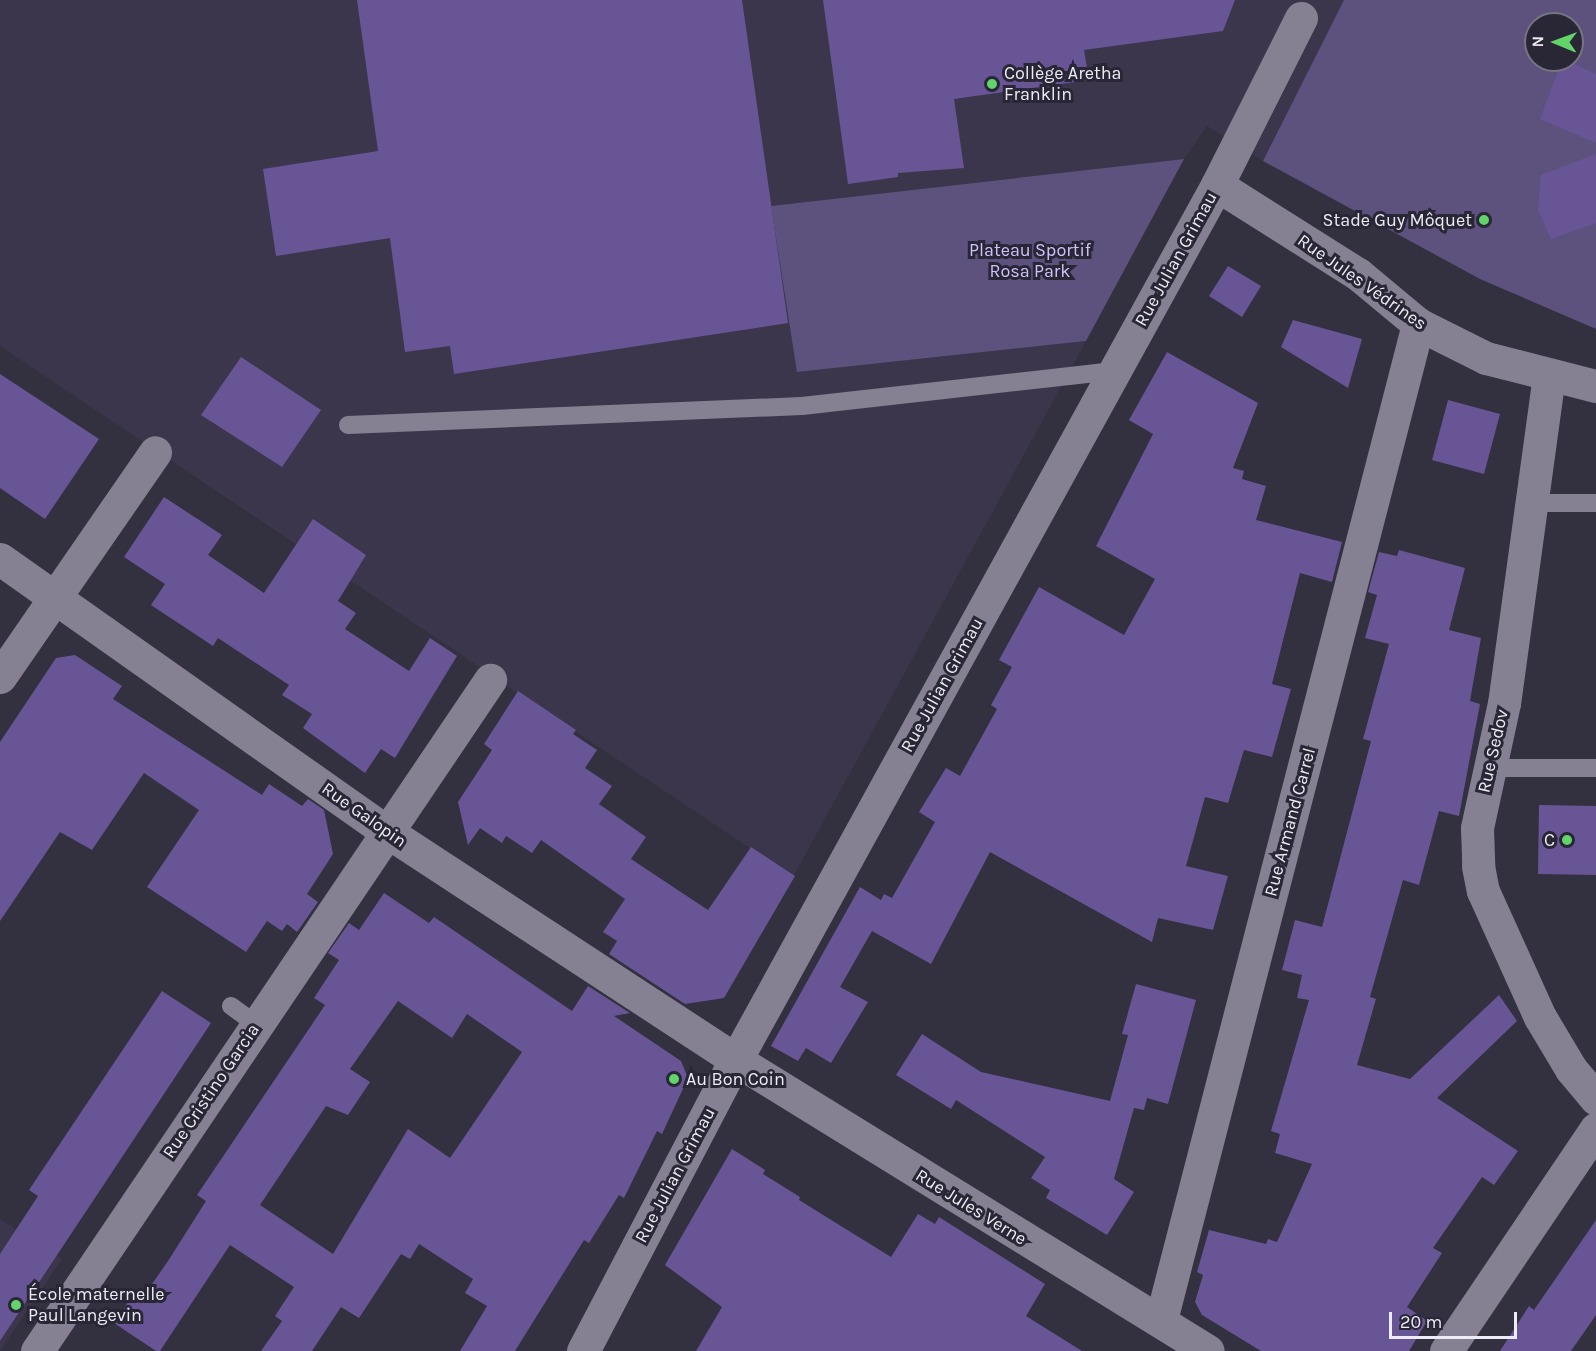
<!DOCTYPE html>
<meta charset="utf-8">
<style>
body{margin:0}
#map{position:relative;width:1596px;height:1351px;overflow:hidden;background:#33303f;font-family:Karla,sans-serif}
div>[style]{position:absolute}
.built>*{inset:0;background:#3c364c}
.green>*{inset:0;background:#5d517e}
.building>*{inset:0;background:#685596}
.lane>*{height:18px;margin:-9px;padding:0 9px;transform-origin:9px;border-radius:9px;background:#858193}
.street>*{height:33px;margin:-16.5px;padding:0 16.5px;transform-origin:16.5px;border-radius:16.5px;background:#858193}
.dots>*{width:16px;height:16px;translate:-50% -50%;box-sizing:border-box;border:3px solid #292635;border-radius:50%}
span{translate:-50% -50%;white-space:nowrap;text-align:center;line-height:1.15;-webkit-text-stroke:6px #292635;paint-order:stroke}
.poi-label{font-size:18px;color:#edebf5}
.left{translate:0 -50%;text-align:left}
.right{translate:-100% -50%;text-align:right}
.park-label{font-size:18px;color:#d0c2fb}
.street-label{font-size:18px;color:#edebf5}
.north{position:absolute;left:1524px;top:12px;width:60px;height:60px;box-sizing:border-box;background:#292635;border:2px solid #777582;border-radius:50%;rotate:271deg;font-size:16px;font-weight:700;line-height:24px;text-align:center;color:#edebf5}
.north::after{content:'';display:block;margin:auto;width:21px;height:27px;background:#61d46a;clip-path:polygon(50% 0,100% 100%,50% 72%,0 100%)}
.scale{position:absolute;left:1389px;top:1312px;width:128px;height:27px;box-sizing:border-box;border:3px solid #edebf5;border-top:0;padding-left:8px;font-size:18px;line-height:21px;white-space:nowrap;color:#edebf5;-webkit-text-stroke:4px #292635;paint-order:stroke}
</style>
<div id="map">
<div class="built">
<div style="clip-path:polygon(0 0,1344px 0,1263px 161px,1207px 126px,1184px 159px,771px 206px,798px 372px,1086px 341px,793px 877px,0 346px)"></div>
<div style="clip-path:polygon(0 1219px,62px 1259px,0 1351px)"></div>
</div>
<div class="green">
<div style="clip-path:polygon(evenodd,1344px 0,1596px 0,1596px 329px,1480px 279px,1263px 161px,1344px 0,1536px 24px,1572px 24px,1572px 60px,1536px 60px,1536px 24px)"></div>
<div style="clip-path:polygon(1184px 159px,1086px 341px,797px 372px,771px 206px)"></div>
</div>
<div class="building">
<div style="clip-path:polygon(357px 0,742px 0,788px 323px,454px 374px,450px 346px,405px 352px,390px 238px,276px 256px,263px 169px,378px 151px)"></div>
<div style="clip-path:polygon(823px 0,1235px 0,1223px 31px,1084px 50px,1089px 80px,954px 99px,964px 168px,898px 173px,898px 177px,848px 184px)"></div>
<div style="clip-path:polygon(1572px 63px,1596px 74px,1596px 143px,1540px 119px,1559px 69px)"></div>
<div style="clip-path:polygon(1596px 154px,1596px 223px,1551px 239px,1538px 210px,1541px 175px)"></div>
<div style="clip-path:polygon(1228px 266px,1261px 286px,1242px 317px,1209px 296px)"></div>
<div style="clip-path:polygon(1293px 320px,1362px 339px,1348px 388px,1281px 347px)"></div>
<div style="clip-path:polygon(1167px 352px,1258px 403px,1233px 468px,1244px 471px,1242px 479px,1266px 486px,1256px 520px,1342px 542px,1332px 582px,1300px 573px,1272px 684px,1291px 689px,1272px 757px,1244px 750px,1228px 803px,1205px 797px,1186px 866px,1228px 876px,1213px 930px,1158px 918px,1152px 942px,990px 852px,931px 964px,872px 931px,840px 987px,868px 1002px,831px 1063px,806px 1048px,798px 1061px,771px 1046px,860px 887px,881px 900px,884px 894px,892px 898px,935px 822px,919px 812px,946px 768px,960px 776px,997px 709px,991px 705px,1012px 667px,999px 660px,1039px 587px,1124px 635px,1155px 579px,1096px 546px,1153px 434px,1129px 420px)"></div>
<div style="clip-path:polygon(241px 357px,321px 410px,282px 467px,201px 415px)"></div>
<div style="clip-path:polygon(0 374px,99px 439px,45px 519px,0 488px)"></div>
<div style="clip-path:polygon(1448px 400px,1500px 414px,1484px 474px,1432px 460px)"></div>
<div style="clip-path:polygon(164px 497px,222px 535px,208px 555px,264px 593px,313px 519px,366px 555px,338px 601px,356px 613px,345px 629px,409px 671px,430px 638px,457px 656px,395px 758px,381px 749px,365px 773px,303px 728px,312px 714px,282px 695px,289px 685px,218px 638px,213px 646px,151px 605px,165px 584px,124px 557px)"></div>
<div style="clip-path:polygon(1399px 550px,1465px 568px,1449px 630px,1481px 638px,1470px 701px,1480px 704px,1459px 816px,1439px 811px,1419px 885px,1403px 880px,1370px 997px,1376px 999px,1357px 1065px,1410px 1079px,1499px 995px,1517px 1021px,1437px 1098px,1518px 1151px,1494px 1185px,1482px 1177px,1433px 1248px,1442px 1253px,1407px 1307px,1427px 1321px,1409px 1351px,1261px 1351px,1202px 1315px,1195px 1302px,1203px 1275px,1197px 1272px,1209px 1230px,1266px 1244px,1268px 1239px,1277px 1242px,1312px 1164px,1275px 1153px,1280px 1134px,1271px 1131px,1309px 1000px,1297px 998px,1302px 975px,1282px 970px,1295px 920px,1322px 927px,1371px 741px,1363px 739px,1389px 644px,1365px 638px,1377px 595px,1368px 592px,1379px 552px,1397px 556px)"></div>
<div style="clip-path:polygon(75px 655px,122px 686px,113px 699px,262px 795px,269px 784px,302px 806px,308px 799px,324px 810px,333px 854px,307px 894px,318px 902px,297px 932px,287px 924px,282px 931px,267px 921px,246px 952px,147px 887px,199px 810px,144px 773px,92px 850px,60px 832px,0 921px,0 742px,56px 658px)"></div>
<div style="clip-path:polygon(518px 691px,576px 730px,573px 734px,597px 750px,585px 768px,612px 786px,599px 804px,646px 837px,631px 859px,708px 910px,751px 847px,795px 876px,724px 998px,685px 1004px,609px 954px,617px 941px,603px 932px,625px 899px,541px 840px,532px 853px,506px 836px,502px 843px,480px 828px,468px 845px,458px 802px,492px 750px,484px 744px)"></div>
<div style="clip-path:polygon(1539px 805px,1596px 806px,1596px 875px,1538px 874px)"></div>
<div style="clip-path:polygon(evenodd,384px 893px,429px 923px,434px 917px,572px 1011px,588px 986px,630px 1013px,614px 1016px,681px 1061px,688px 1078px,662px 1134px,657px 1131px,624px 1198px,619px 1195px,589px 1243px,584px 1240px,515px 1351px,460px 1351px,487px 1306px,465px 1293px,473px 1279px,419px 1244px,410px 1259px,401px 1254px,359px 1318px,341px 1307px,312px 1351px,261px 1351px,282px 1321px,275px 1316px,294px 1287px,230px 1245px,160px 1351px,156px 1351px,114px 1323px,135px 1292px,143px 1297px,168px 1261px,206px 1201px,197px 1195px,325px 1005px,314px 998px,339px 960px,328px 953px,349px 923px,359px 930px,384px 893px,398px 1001px,452px 1038px,467px 1014px,522px 1052px,450px 1158px,408px 1129px,333px 1254px,260px 1205px,326px 1106px,348px 1115px,370px 1082px,350px 1069px,398px 1001px)"></div>
<div style="clip-path:polygon(1136px 984px,1196px 1000px,1168px 1104px,1147px 1098px,1144px 1110px,1134px 1108px,1114px 1179px,1134px 1192px,1107px 1235px,1046px 1198px,1050px 1190px,1031px 1178px,1045px 1157px,956px 1100px,951px 1109px,896px 1075px,922px 1034px,981px 1072px,1119px 1103px,1110px 1101px,1128px 1035px,1122px 1034px)"></div>
<div style="clip-path:polygon(162px 991px,211px 1023px,0 1341px,0 1254px,38px 1196px,29px 1190px)"></div>
<div style="clip-path:polygon(732px 1149px,765px 1170px,763px 1174px,800px 1197px,799px 1200px,891px 1257px,918px 1214px,935px 1224px,939px 1217px,1045px 1284px,1026px 1316px,1082px 1351px,696px 1351px,722px 1307px,665px 1265px)"></div>
<div style="clip-path:polygon(1596px 1220px,1596px 1315px,1571px 1351px,1500px 1351px,1529px 1306px,1534px 1310px)"></div>
</div>
<div class="lane">
<div style="left:348px;top:425px;width:454px;rotate:-2.4deg"></div>
<div style="left:802px;top:406px;width:314px;rotate:-6.4deg"></div>
<div style="left:1534px;top:503px;width:62px"></div>
<div style="left:1488px;top:768px;width:108px"></div>
<div style="left:231px;top:1006px;width:31px;rotate:36deg"></div>
</div>
<div class="street">
<div style="left:1217px;top:185px;width:167px;rotate:32.3deg"></div>
<div style="left:1358px;top:274px;width:78px;rotate:39.8deg"></div>
<div style="left:1418px;top:324px;width:76px;rotate:26.6deg"></div>
<div style="left:1486px;top:358px;width:114px;rotate:14.3deg"></div>
<div style="left:1549px;top:375px;width:331px;rotate:97.8deg"></div>
<div style="left:1504px;top:703px;width:128px;rotate:102.2deg"></div>
<div style="left:1477px;top:828px;width:38px;rotate:88deg"></div>
<div style="left:1478px;top:866px;width:25px;rotate:79deg"></div>
<div style="left:1483px;top:891px;width:138px;rotate:65.7deg"></div>
<div style="left:1540px;top:1017px;width:61px;rotate:59.2deg"></div>
<div style="left:1571px;top:1069px;width:39px;rotate:50deg"></div>
<div style="left:0;top:559px;width:472px;rotate:35.2deg"></div>
<div style="left:386px;top:831px;width:418px;rotate:33.2deg"></div>
<div style="left:736px;top:1060px;width:554px;rotate:31.65deg"></div>
<div style="left:0;top:677px;width:273px;rotate:-55.4deg"></div>
<div style="left:1161px;top:1320px;width:1029px;rotate:-75.53deg"></div>
<div style="left:37px;top:1351px;width:810px;rotate:-55.98deg"></div>
<div style="left:583px;top:1351px;width:313px;rotate:-62.4deg"></div>
<div style="left:728px;top:1074px;width:1015px;rotate:-61.19deg"></div>
<div style="left:1217px;top:185px;width:187px;rotate:-63.3deg"></div>
<div style="left:1446px;top:1351px;width:268px;rotate:-56deg"></div>
</div>
<div class="dots">
<div style="left:992px;top:84px;background:#61d46a"></div>
<div style="left:1484px;top:220px;background:#61d46a"></div>
<div style="left:1567px;top:840px;background:#61d46a"></div>
<div style="left:674px;top:1079px;background:#61d46a"></div>
<div style="left:16px;top:1305px;background:#61d46a"></div>
</div>
<div class="poi-label">
<span class="left" style="left:1004px;top:84px">Collège Aretha<br>Franklin</span>
<span class="right" style="left:1472px;top:220px">Stade Guy Môquet</span>
<span class="right" style="left:1555px;top:840px">C</span>
<span class="left" style="left:686px;top:1079px">Au Bon Coin</span>
<span class="left" style="left:28px;top:1305px">École maternelle<br>Paul Langevin</span>
</div>
<div class="park-label">
<span style="left:1030px;top:261px">Plateau Sportif<br>Rosa Park</span>
</div>
<div class="street-label">
<span style="left:1176px;top:259px;rotate:-61deg">Rue Julian Grimau</span>
<span style="left:1362px;top:282px;rotate:35deg">Rue Jules Védrines</span>
<span style="left:942px;top:685px;rotate:-61deg">Rue Julian Grimau</span>
<span style="left:1493px;top:751px;rotate:-77deg">Rue Sedov</span>
<span style="left:364px;top:815px;rotate:35deg">Rue Galopin</span>
<span style="left:1290px;top:822px;rotate:-75deg">Rue Armand Carrel</span>
<span style="left:211px;top:1091px;rotate:-56deg">Rue Cristino Garcia</span>
<span style="left:675px;top:1175px;rotate:-62deg">Rue Julian Grimau</span>
<span style="left:971px;top:1207px;rotate:32deg">Rue Jules Verne</span>
</div>
<div class="north">N</div>
<div class="scale">20 m</div>
</div>
